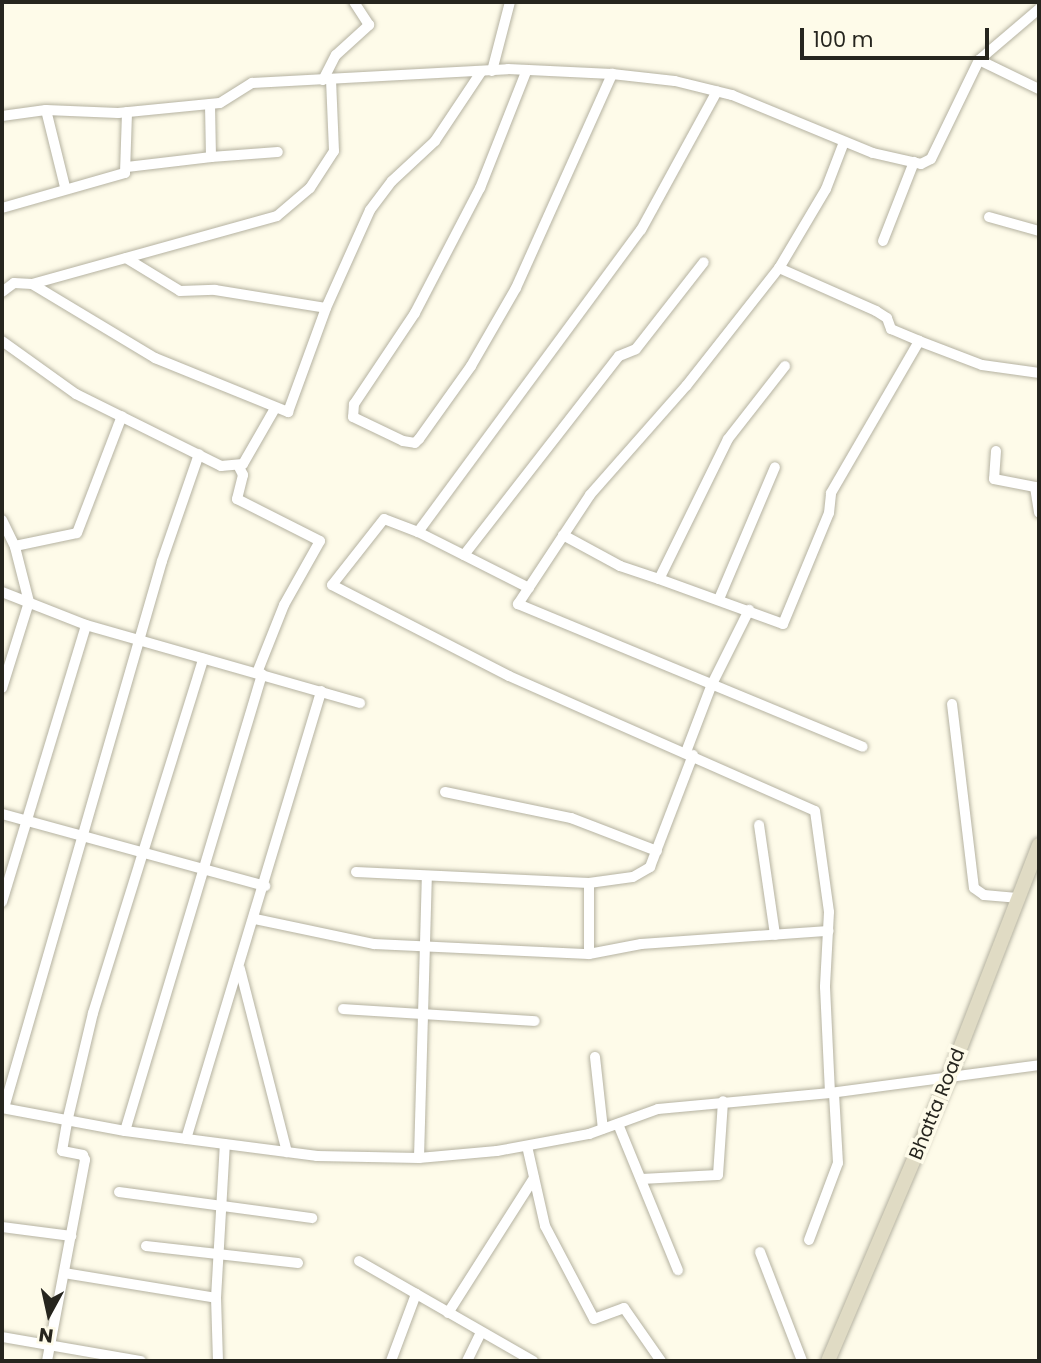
<!DOCTYPE html>
<style>
body{margin:0}
#map{position:relative;width:1041px;height:1363px;overflow:hidden;background:#fefbe9;font-family:Poppins,sans-serif}
div>[style]{position:absolute}
.roads{filter:drop-shadow(0 0 2px #b5b2a1) drop-shadow(0 0 2px #b5b2a1)}
.minor>*{height:10px;margin:-5px;padding:0 5px;transform-origin:5px;border-radius:5px;background:#fff}
.secondary>*{height:14px;margin:-7px;padding:0 7px;transform-origin:7px;border-radius:7px;background:#e0dbc4}
span{translate:-50% -50%;white-space:nowrap;text-align:center;line-height:1.15;-webkit-text-stroke:7px #fefbe9;paint-order:stroke}
.street-label{font-size:19px;color:#26251e}
.frame{position:absolute;inset:0;border:4px solid #26251e;pointer-events:none}
.north{position:absolute;left:14px;top:1279px;width:70px;height:70px;-webkit-text-stroke:5px #fefbe9;paint-order:stroke;rotate:188deg;font-size:19px;font-weight:700;line-height:28px;text-align:center;color:#26251e}
.north::after{content:'';display:block;margin:auto;width:24px;height:32px;background:#26251e;clip-path:polygon(50% 0,100% 100%,50% 72%,0 100%)}
.scale{position:absolute;left:800px;top:28px;width:189px;height:32px;box-sizing:border-box;border:4px solid #26251e;border-top:0;padding-left:9px;font-size:21px;line-height:24px;white-space:nowrap;color:#26251e;-webkit-text-stroke:5px #fefbe9;paint-order:stroke}
</style>
<div id="map">
<div class="roads">
<div class="minor">
<div style="left:979px;top:60px;width:67px;rotate:25.8deg"></div>
<div style="left:492px;top:71px;width:71px;rotate:-75.4deg"></div>
<div style="left:526px;top:72px;width:125px;rotate:111.6deg"></div>
<div style="left:480px;top:188px;width:141px;rotate:117.5deg"></div>
<div style="left:415px;top:313px;width:110px;rotate:123.8deg"></div>
<div style="left:354px;top:404px;width:13px;rotate:94deg"></div>
<div style="left:353px;top:417px;width:55px;rotate:25.6deg"></div>
<div style="left:403px;top:441px;width:12px;rotate:9deg"></div>
<div style="left:415px;top:443px;width:6px;rotate:-45deg"></div>
<div style="left:419px;top:439px;width:90px;rotate:-54.5deg"></div>
<div style="left:471px;top:366px;width:90px;rotate:-60deg"></div>
<div style="left:516px;top:288px;width:235px;rotate:-65.8deg"></div>
<div style="left:323px;top:80px;width:28px;rotate:-63deg"></div>
<div style="left:336px;top:55px;width:45px;rotate:-42.3deg"></div>
<div style="left:369px;top:25px;width:27px;rotate:-123deg"></div>
<div style="left:46px;top:110px;width:79px;rotate:76.1deg"></div>
<div style="left:2px;top:116px;width:44px;rotate:-7.8deg"></div>
<div style="left:46px;top:110px;width:72px;rotate:2.4deg"></div>
<div style="left:118px;top:113px;width:102px;rotate:-5.6deg"></div>
<div style="left:220px;top:103px;width:38px;rotate:-32deg"></div>
<div style="left:252px;top:83px;width:256px;rotate:-3.1deg"></div>
<div style="left:508px;top:69px;width:104px;rotate:2.8deg"></div>
<div style="left:612px;top:74px;width:63px;rotate:6.3deg"></div>
<div style="left:675px;top:81px;width:59px;rotate:13.8deg"></div>
<div style="left:732px;top:95px;width:152px;rotate:22.4deg"></div>
<div style="left:873px;top:153px;width:49px;rotate:12.9deg"></div>
<div style="left:921px;top:164px;width:11px;rotate:-27deg"></div>
<div style="left:931px;top:159px;width:110px;rotate:-64.1deg"></div>
<div style="left:979px;top:60px;width:79px;rotate:-40.4deg"></div>
<div style="left:844px;top:142px;width:50px;rotate:111deg"></div>
<div style="left:826px;top:189px;width:92px;rotate:120.7deg"></div>
<div style="left:779px;top:268px;width:150px;rotate:128.2deg"></div>
<div style="left:686px;top:386px;width:145px;rotate:131.4deg"></div>
<div style="left:590px;top:495px;width:131px;rotate:123.4deg"></div>
<div style="left:518px;top:604px;width:373px;rotate:22.5deg"></div>
<div style="left:211px;top:157px;width:67px;rotate:-4.3deg"></div>
<div style="left:127px;top:167px;width:85px;rotate:-6.8deg"></div>
<div style="left:211px;top:157px;width:53px;rotate:-91.1deg"></div>
<div style="left:2px;top:208px;width:128px;rotate:-15.9deg"></div>
<div style="left:125px;top:173px;width:61px;rotate:-88.1deg"></div>
<div style="left:989px;top:217px;width:52px;rotate:15.6deg"></div>
<div style="left:883px;top:241px;width:85px;rotate:-68.6deg"></div>
<div style="left:126px;top:258px;width:63px;rotate:31.4deg"></div>
<div style="left:180px;top:291px;width:35px;rotate:-2deg"></div>
<div style="left:215px;top:290px;width:112px;rotate:9.2deg"></div>
<div style="left:779px;top:268px;width:106px;rotate:23.9deg"></div>
<div style="left:876px;top:311px;width:13px;rotate:32deg"></div>
<div style="left:887px;top:318px;width:12px;rotate:70deg"></div>
<div style="left:891px;top:329px;width:30px;rotate:23deg"></div>
<div style="left:919px;top:341px;width:67px;rotate:20.9deg"></div>
<div style="left:982px;top:365px;width:58px;rotate:8deg"></div>
<div style="left:32px;top:284px;width:144px;rotate:31deg"></div>
<div style="left:155px;top:358px;width:144px;rotate:22.1deg"></div>
<div style="left:288px;top:412px;width:111px;rotate:-69.9deg"></div>
<div style="left:326px;top:308px;width:107px;rotate:-65.8deg"></div>
<div style="left:370px;top:210px;width:36px;rotate:-53deg"></div>
<div style="left:392px;top:181px;width:59px;rotate:-42.9deg"></div>
<div style="left:435px;top:141px;width:83px;rotate:-56.3deg"></div>
<div style="left:2px;top:292px;width:15px;rotate:-37deg"></div>
<div style="left:14px;top:283px;width:18px;rotate:3deg"></div>
<div style="left:32px;top:284px;width:254px;rotate:-15.5deg"></div>
<div style="left:277px;top:216px;width:43px;rotate:-40.3deg"></div>
<div style="left:310px;top:188px;width:44px;rotate:-57deg"></div>
<div style="left:334px;top:151px;width:72px;rotate:-92.4deg"></div>
<div style="left:2px;top:341px;width:91px;rotate:35.6deg"></div>
<div style="left:76px;top:394px;width:162px;rotate:26.4deg"></div>
<div style="left:221px;top:466px;width:22px;rotate:-5deg"></div>
<div style="left:243px;top:464px;width:62px;rotate:-60.1deg"></div>
<div style="left:785px;top:366px;width:93px;rotate:128deg"></div>
<div style="left:728px;top:439px;width:156px;rotate:116.2deg"></div>
<div style="left:659px;top:579px;width:132px;rotate:19.9deg"></div>
<div style="left:783px;top:624px;width:120px;rotate:-67.5deg"></div>
<div style="left:829px;top:513px;width:20px;rotate:-84deg"></div>
<div style="left:831px;top:493px;width:176px;rotate:-59.9deg"></div>
<div style="left:996px;top:451px;width:28px;rotate:94deg"></div>
<div style="left:994px;top:479px;width:42px;rotate:11deg"></div>
<div style="left:1035px;top:487px;width:26px;rotate:81deg"></div>
<div style="left:239px;top:467px;width:9px;rotate:63deg"></div>
<div style="left:243px;top:475px;width:25px;rotate:104deg"></div>
<div style="left:237px;top:499px;width:93px;rotate:26.8deg"></div>
<div style="left:320px;top:541px;width:73px;rotate:119.4deg"></div>
<div style="left:284px;top:605px;width:73px;rotate:111.7deg"></div>
<div style="left:2px;top:520px;width:30px;rotate:64deg"></div>
<div style="left:15px;top:547px;width:57px;rotate:75.7deg"></div>
<div style="left:29px;top:602px;width:90px;rotate:107.4deg"></div>
<div style="left:418px;top:532px;width:36px;rotate:-159deg"></div>
<div style="left:384px;top:519px;width:84px;rotate:128.2deg"></div>
<div style="left:332px;top:585px;width:199px;rotate:27.2deg"></div>
<div style="left:509px;top:676px;width:334px;rotate:23.8deg"></div>
<div style="left:815px;top:811px;width:102px;rotate:82.1deg"></div>
<div style="left:829px;top:912px;width:75px;rotate:93.1deg"></div>
<div style="left:825px;top:987px;width:106px;rotate:87.3deg"></div>
<div style="left:563px;top:535px;width:65px;rotate:28.5deg"></div>
<div style="left:620px;top:566px;width:41px;rotate:18.4deg"></div>
<div style="left:15px;top:546px;width:63px;rotate:-11.8deg"></div>
<div style="left:77px;top:533px;width:125px;rotate:-69deg"></div>
<div style="left:464px;top:555px;width:252px;rotate:-52.1deg"></div>
<div style="left:619px;top:356px;width:18px;rotate:-22deg"></div>
<div style="left:636px;top:349px;width:110px;rotate:-52deg"></div>
<div style="left:529px;top:588px;width:124px;rotate:-153.2deg"></div>
<div style="left:418px;top:532px;width:375px;rotate:-53.6deg"></div>
<div style="left:641px;top:230px;width:158px;rotate:-61.3deg"></div>
<div style="left:2px;top:592px;width:90px;rotate:21.4deg"></div>
<div style="left:86px;top:625px;width:285px;rotate:15.9deg"></div>
<div style="left:719px;top:599px;width:143px;rotate:-67deg"></div>
<div style="left:952px;top:704px;width:185px;rotate:83.2deg"></div>
<div style="left:974px;top:888px;width:12px;rotate:35deg"></div>
<div style="left:984px;top:895px;width:33px;rotate:5deg"></div>
<div style="left:686px;top:752px;width:73px;rotate:-69.1deg"></div>
<div style="left:712px;top:684px;width:83px;rotate:-63.4deg"></div>
<div style="left:445px;top:792px;width:129px;rotate:11.7deg"></div>
<div style="left:571px;top:818px;width:92px;rotate:21deg"></div>
<div style="left:2px;top:814px;width:273px;rotate:15.3deg"></div>
<div style="left:759px;top:825px;width:111px;rotate:81.7deg"></div>
<div style="left:356px;top:872px;width:233px;rotate:2.7deg"></div>
<div style="left:589px;top:883px;width:44px;rotate:-7.8deg"></div>
<div style="left:633px;top:877px;width:20px;rotate:-30deg"></div>
<div style="left:650px;top:867px;width:120px;rotate:-69deg"></div>
<div style="left:589px;top:883px;width:71px;rotate:90deg"></div>
<div style="left:2px;top:902px;width:289px;rotate:-73.1deg"></div>
<div style="left:255px;top:919px;width:122px;rotate:11.9deg"></div>
<div style="left:374px;top:944px;width:215px;rotate:2.7deg"></div>
<div style="left:589px;top:954px;width:53px;rotate:-10.9deg"></div>
<div style="left:641px;top:944px;width:188px;rotate:-4deg"></div>
<div style="left:240px;top:969px;width:189px;rotate:75.6deg"></div>
<div style="left:343px;top:1009px;width:192px;rotate:3.6deg"></div>
<div style="left:595px;top:1057px;width:72px;rotate:83.7deg"></div>
<div style="left:2px;top:1108px;width:125px;rotate:10.6deg"></div>
<div style="left:125px;top:1131px;width:194px;rotate:7.4deg"></div>
<div style="left:317px;top:1156px;width:102px;rotate:1.1deg"></div>
<div style="left:419px;top:1158px;width:78px;rotate:-5.1deg"></div>
<div style="left:497px;top:1151px;width:94px;rotate:-10.5deg"></div>
<div style="left:589px;top:1134px;width:73px;rotate:-19.9deg"></div>
<div style="left:658px;top:1109px;width:173px;rotate:-5.3deg"></div>
<div style="left:830px;top:1093px;width:211px;rotate:-7.6deg"></div>
<div style="left:4px;top:1108px;width:569px;rotate:-73.89deg"></div>
<div style="left:162px;top:561px;width:113px;rotate:-70.9deg"></div>
<div style="left:618px;top:1124px;width:158px;rotate:67.7deg"></div>
<div style="left:125px;top:1131px;width:477px;rotate:-73.3deg"></div>
<div style="left:186px;top:1139px;width:468px;rotate:-73.2deg"></div>
<div style="left:527px;top:1146px;width:82px;rotate:77.3deg"></div>
<div style="left:545px;top:1226px;width:105px;rotate:62.2deg"></div>
<div style="left:594px;top:1319px;width:32px;rotate:-20deg"></div>
<div style="left:624px;top:1308px;width:65px;rotate:55.1deg"></div>
<div style="left:419px;top:1158px;width:280px;rotate:-88.4deg"></div>
<div style="left:641px;top:1179px;width:77px;rotate:-3deg"></div>
<div style="left:718px;top:1175px;width:74px;rotate:-86.1deg"></div>
<div style="left:119px;top:1192px;width:195px;rotate:7.7deg"></div>
<div style="left:2px;top:1227px;width:70px;rotate:7.4deg"></div>
<div style="left:809px;top:1240px;width:82px;rotate:-69.4deg"></div>
<div style="left:838px;top:1163px;width:70px;rotate:-93.3deg"></div>
<div style="left:146px;top:1246px;width:153px;rotate:6.4deg"></div>
<div style="left:760px;top:1252px;width:117px;rotate:68.9deg"></div>
<div style="left:359px;top:1261px;width:201px;rotate:29.9deg"></div>
<div style="left:64px;top:1273px;width:154px;rotate:9.3deg"></div>
<div style="left:448px;top:1313px;width:160px;rotate:-57.5deg"></div>
<div style="left:2px;top:1337px;width:141px;rotate:9.8deg"></div>
<div style="left:47px;top:1361px;width:205px;rotate:-79.3deg"></div>
<div style="left:85px;top:1160px;width:5px;rotate:-112deg"></div>
<div style="left:83px;top:1155px;width:21px;rotate:-169deg"></div>
<div style="left:62px;top:1151px;width:29px;rotate:-80deg"></div>
<div style="left:67px;top:1122px;width:112px;rotate:-76.6deg"></div>
<div style="left:93px;top:1013px;width:371px;rotate:-72.7deg"></div>
<div style="left:218px;top:1361px;width:63px;rotate:-91.8deg"></div>
<div style="left:216px;top:1298px;width:154px;rotate:-86.7deg"></div>
<div style="left:391px;top:1361px;width:72px;rotate:-69.5deg"></div>
<div style="left:467px;top:1361px;width:32px;rotate:-64deg"></div>
</div>
<div class="secondary">
<div style="left:828px;top:1361px;width:309px;rotate:-66.9deg"></div>
<div style="left:949px;top:1077px;width:249px;rotate:-68.8deg"></div>
</div>
</div>
<div class="street-label">
<span style="left:937px;top:1104px;rotate:-68deg">Bhatta Road</span>
</div>
<div class="frame"></div>
<div class="north">N</div>
<div class="scale">100 m</div>
</div>
